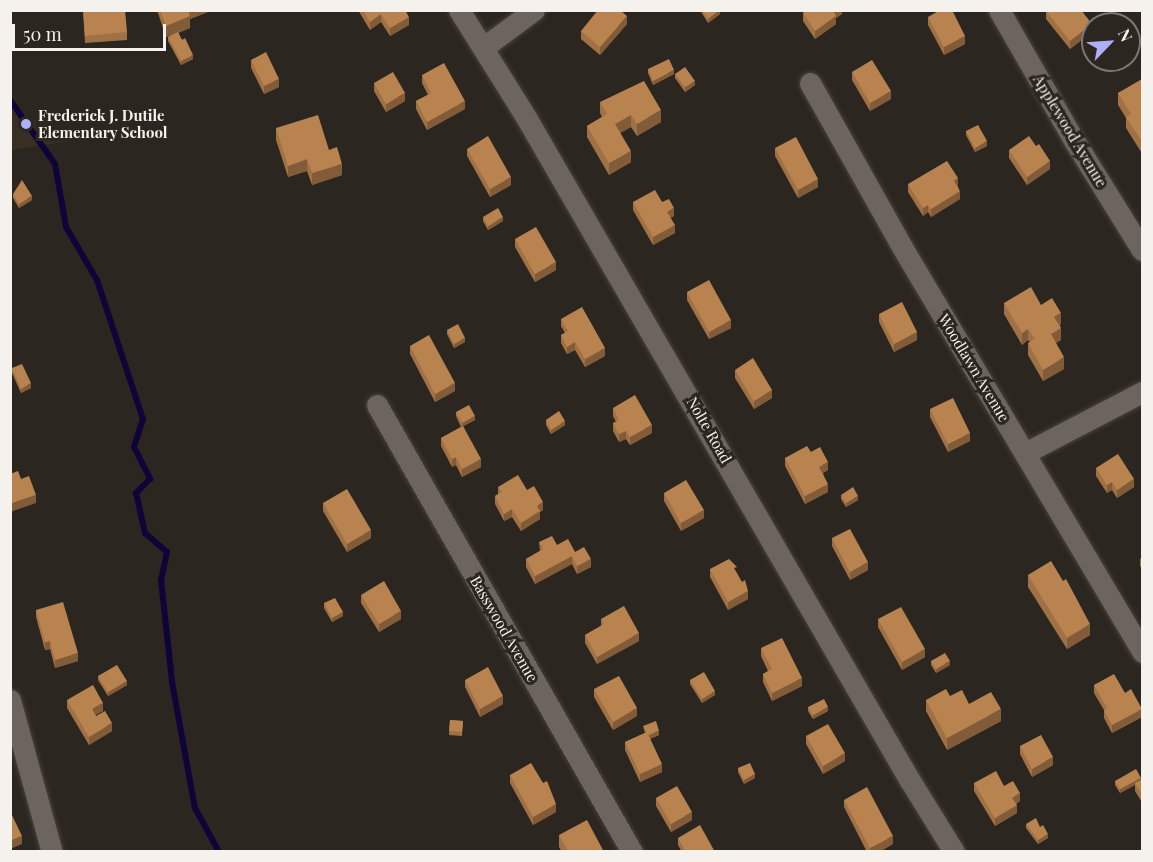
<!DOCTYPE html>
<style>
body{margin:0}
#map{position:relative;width:1153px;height:862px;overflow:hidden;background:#2c2620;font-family:"Playfair Display",serif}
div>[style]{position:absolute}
.built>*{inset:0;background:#392e24}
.stream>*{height:6px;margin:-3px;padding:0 3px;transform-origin:3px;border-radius:3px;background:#0f0438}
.roads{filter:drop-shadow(0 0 2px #46413c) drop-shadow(0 0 2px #46413c)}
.minor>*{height:21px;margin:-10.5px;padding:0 10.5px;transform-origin:10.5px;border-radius:10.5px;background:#6c655f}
.wall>*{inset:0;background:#9f7145}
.shaded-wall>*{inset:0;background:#825c38}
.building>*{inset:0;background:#b98350}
.dots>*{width:16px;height:16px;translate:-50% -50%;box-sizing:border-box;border:3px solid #2c2620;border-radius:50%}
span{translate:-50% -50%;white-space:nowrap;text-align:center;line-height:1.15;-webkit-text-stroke:6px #2c2620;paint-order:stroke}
.poi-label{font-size:15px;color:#f5f1ed;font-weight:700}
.left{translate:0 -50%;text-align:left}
.street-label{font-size:15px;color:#f5f1ed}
.frame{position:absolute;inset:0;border:12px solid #f5f1ed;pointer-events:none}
.north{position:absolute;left:1081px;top:12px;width:60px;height:60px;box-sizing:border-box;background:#2c2620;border:2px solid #7c7772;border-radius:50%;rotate:65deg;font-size:16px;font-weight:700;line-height:24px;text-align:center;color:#f5f1ed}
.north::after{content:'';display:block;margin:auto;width:21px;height:27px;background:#adaffb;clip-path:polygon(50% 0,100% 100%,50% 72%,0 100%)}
.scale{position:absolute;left:12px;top:24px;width:154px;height:27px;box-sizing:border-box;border:3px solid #f5f1ed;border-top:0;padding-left:8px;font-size:18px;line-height:21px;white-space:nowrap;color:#f5f1ed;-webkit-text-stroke:4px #2c2620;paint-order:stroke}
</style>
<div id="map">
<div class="built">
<div style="clip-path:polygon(10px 107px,11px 107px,72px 141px,11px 150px)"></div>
</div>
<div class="stream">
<div style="left:10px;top:100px;width:78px;rotate:54.9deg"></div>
<div style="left:55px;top:164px;width:64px;rotate:80.1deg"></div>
<div style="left:66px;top:227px;width:61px;rotate:59.7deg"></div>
<div style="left:97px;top:280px;width:146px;rotate:71.7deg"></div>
<div style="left:143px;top:419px;width:29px;rotate:108deg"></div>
<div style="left:134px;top:447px;width:36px;rotate:63deg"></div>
<div style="left:150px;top:479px;width:20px;rotate:135deg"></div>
<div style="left:136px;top:493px;width:41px;rotate:77.3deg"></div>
<div style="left:145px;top:533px;width:29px;rotate:41deg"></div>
<div style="left:167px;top:552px;width:29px;rotate:102deg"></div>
<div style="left:161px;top:580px;width:103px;rotate:83.8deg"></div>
<div style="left:172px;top:682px;width:128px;rotate:79.7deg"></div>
<div style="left:195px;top:808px;width:50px;rotate:61.4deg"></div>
</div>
<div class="roads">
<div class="minor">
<div style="left:459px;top:10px;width:128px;rotate:58deg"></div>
<div style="left:527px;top:119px;width:763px;rotate:59.94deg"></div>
<div style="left:909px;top:779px;width:86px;rotate:58.3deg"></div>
<div style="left:999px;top:10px;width:152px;rotate:60.1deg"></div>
<div style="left:1075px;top:142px;width:127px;rotate:58.2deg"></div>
<div style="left:484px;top:47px;width:62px;rotate:-36.5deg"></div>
<div style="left:810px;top:83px;width:188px;rotate:60.7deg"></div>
<div style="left:902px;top:247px;width:471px;rotate:59.3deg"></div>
<div style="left:377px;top:405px;width:515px;rotate:60.3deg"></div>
<div style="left:1025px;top:453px;width:132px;rotate:-27.5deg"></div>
<div style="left:10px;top:700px;width:158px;rotate:74.6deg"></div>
</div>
</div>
<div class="wall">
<div style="clip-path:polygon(83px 10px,127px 32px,127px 40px,85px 43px)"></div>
<div style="clip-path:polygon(157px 10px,213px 10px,190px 19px,190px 28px,178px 33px,193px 59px,181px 65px,168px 41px,168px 37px,173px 34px,166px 37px)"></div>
<div style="clip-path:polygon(358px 10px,405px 10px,409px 25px,390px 36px,381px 22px,370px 30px)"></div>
<div style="clip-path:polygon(700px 10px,720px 10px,720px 14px,708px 23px)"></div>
<div style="clip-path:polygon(842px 10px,842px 14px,836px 18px,836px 24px,815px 39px,803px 21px,803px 13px)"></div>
<div style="clip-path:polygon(1046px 11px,1092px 32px,1070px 49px,1046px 19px)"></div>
<div style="clip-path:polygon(928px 17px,965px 44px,944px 55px,928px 25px)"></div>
<div style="clip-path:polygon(627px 24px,600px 55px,581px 39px,581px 31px)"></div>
<div style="clip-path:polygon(251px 60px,279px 87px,264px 94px,251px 68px)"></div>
<div style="clip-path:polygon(648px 69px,674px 74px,653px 85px,648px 73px)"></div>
<div style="clip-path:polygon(852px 72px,891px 99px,870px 111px,852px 80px)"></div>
<div style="clip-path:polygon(675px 74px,695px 85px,685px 92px,675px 78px)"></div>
<div style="clip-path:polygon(422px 75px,465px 109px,427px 130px,416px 109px,416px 101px,428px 95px,422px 83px)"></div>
<div style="clip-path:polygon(1143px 80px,1143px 155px,1126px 128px,1126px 118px,1118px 105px,1118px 93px)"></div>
<div style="clip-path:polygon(374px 83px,405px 101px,386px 112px,374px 91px)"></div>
<div style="clip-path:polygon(600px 102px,661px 122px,637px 136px,631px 127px,620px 133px,631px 162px,609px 175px,587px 137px,587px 126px,602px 117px,600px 113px)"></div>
<div style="clip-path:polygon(276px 128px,329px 150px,342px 175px,312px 185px,307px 171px,288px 177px,276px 140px)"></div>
<div style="clip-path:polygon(966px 131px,987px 146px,975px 152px,966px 135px)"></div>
<div style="clip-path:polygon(1036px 146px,1050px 169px,1027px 185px,1009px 158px,1009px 150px)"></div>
<div style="clip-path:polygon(775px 148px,818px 187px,798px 198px,775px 156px)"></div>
<div style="clip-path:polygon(467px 149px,511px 185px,490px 197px,467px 156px)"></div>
<div style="clip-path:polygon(908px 184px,958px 186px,960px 199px,931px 217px,928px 212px,923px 216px,908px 192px)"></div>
<div style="clip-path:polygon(13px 194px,32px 200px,19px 208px,13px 198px)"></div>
<div style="clip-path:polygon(633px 202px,662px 202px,674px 216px,670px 218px,675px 233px,653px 245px,633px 210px)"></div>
<div style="clip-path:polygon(483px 217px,503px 221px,488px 230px,483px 221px)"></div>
<div style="clip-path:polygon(515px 239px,556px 270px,535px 282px,515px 247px)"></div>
<div style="clip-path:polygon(687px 292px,731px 328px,709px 339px,687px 300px)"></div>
<div style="clip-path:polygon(1004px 303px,1041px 305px,1061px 324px,1060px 325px,1061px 340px,1056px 343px,1064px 369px,1043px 381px,1028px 355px,1028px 343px,1030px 342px,1028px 340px,1022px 345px,1004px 314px)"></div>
<div style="clip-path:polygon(879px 314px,917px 340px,894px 352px,879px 322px)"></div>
<div style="clip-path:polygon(561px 319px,605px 356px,585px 367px,575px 350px,567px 354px,561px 343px,561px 335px,565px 333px,561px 326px)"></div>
<div style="clip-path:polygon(447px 330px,465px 342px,454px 348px,447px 334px)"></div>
<div style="clip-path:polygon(410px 346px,455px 391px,435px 402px,410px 354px)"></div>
<div style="clip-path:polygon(12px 368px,31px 388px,21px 393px,12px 373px)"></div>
<div style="clip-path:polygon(735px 370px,772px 398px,754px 409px,735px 378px)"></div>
<div style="clip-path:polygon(613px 408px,652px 433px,630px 445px,626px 439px,619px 442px,613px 431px,613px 423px,616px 422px,613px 416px)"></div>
<div style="clip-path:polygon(930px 409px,970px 441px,948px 452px,930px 417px)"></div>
<div style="clip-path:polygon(456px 412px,475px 420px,463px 426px,481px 467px,462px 477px,456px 465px,452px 467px,441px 446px,441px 438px,461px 427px,456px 416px)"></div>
<div style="clip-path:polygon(546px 420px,565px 425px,551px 434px,546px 425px)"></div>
<div style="clip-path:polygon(811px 452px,828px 470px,823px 473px,828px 492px,805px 504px,785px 466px,785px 458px)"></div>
<div style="clip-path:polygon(1096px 468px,1134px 487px,1117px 498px,1112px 490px,1107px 493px,1096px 476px)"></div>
<div style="clip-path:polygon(498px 487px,527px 490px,543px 510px,540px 512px,540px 519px,521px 531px,512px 517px,504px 521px,495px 504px,495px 496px,498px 494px)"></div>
<div style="clip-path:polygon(664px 493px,704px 518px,681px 531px,664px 501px)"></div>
<div style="clip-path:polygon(841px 495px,858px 500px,846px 507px,841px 499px)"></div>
<div style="clip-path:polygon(323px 503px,371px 538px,347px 552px,323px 511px)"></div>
<div style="clip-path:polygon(832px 538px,868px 570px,850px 580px,832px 546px)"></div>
<div style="clip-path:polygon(539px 542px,557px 545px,575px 552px,591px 567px,577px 574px,572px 564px,535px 584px,526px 567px,526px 559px,540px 551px)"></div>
<div style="clip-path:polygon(1143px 557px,1143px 571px,1140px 566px,1140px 559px)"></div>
<div style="clip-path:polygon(710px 569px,737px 573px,748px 599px,728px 610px,710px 577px)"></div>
<div style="clip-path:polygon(1028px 575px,1063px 581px,1090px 635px,1067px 649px,1028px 587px)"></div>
<div style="clip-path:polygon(361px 595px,401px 619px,379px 632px,361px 603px)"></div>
<div style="clip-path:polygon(324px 603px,343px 616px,332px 622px,324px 608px)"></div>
<div style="clip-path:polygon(36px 610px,78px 661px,55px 668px,50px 649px,45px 650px,36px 617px)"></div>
<div style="clip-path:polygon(601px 619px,639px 641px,597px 664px,585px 643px,585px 635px,601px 626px)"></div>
<div style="clip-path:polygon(878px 619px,925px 657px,902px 670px,878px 627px)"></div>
<div style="clip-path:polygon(761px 648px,802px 686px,772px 701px,763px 682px,763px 674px,768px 671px,761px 656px)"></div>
<div style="clip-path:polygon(931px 661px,950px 665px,936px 673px,931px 665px)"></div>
<div style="clip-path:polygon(98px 676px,127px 685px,108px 696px,98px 680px)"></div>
<div style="clip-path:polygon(465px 680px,503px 704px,480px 717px,465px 687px)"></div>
<div style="clip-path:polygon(690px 680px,715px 695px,702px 703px,690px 684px)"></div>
<div style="clip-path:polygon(1094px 685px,1125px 693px,1142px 717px,1112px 733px,1104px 718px,1104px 710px,1094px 693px)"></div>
<div style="clip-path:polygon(594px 689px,637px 716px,613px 730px,594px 697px)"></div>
<div style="clip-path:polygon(950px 696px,969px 704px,1001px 721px,947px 750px,926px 711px,926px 700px)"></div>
<div style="clip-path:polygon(67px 700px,103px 711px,95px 715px,112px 731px,89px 745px,67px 708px)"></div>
<div style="clip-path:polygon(808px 707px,828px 711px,813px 719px,808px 711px)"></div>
<div style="clip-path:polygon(450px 720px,463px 721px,462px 736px,449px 735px)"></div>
<div style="clip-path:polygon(643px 726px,659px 735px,650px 739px,662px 772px,640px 782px,625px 750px,625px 742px,645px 733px)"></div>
<div style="clip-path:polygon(806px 736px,845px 761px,823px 774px,806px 744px)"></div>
<div style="clip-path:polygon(1020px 746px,1053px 765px,1032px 777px,1020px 754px)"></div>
<div style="clip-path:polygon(738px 768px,755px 778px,744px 784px,738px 772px)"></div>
<div style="clip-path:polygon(510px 775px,543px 783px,556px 812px,533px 825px,510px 783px)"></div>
<div style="clip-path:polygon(1143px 779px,1143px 804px,1135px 791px,1135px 785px,1120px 793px,1115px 785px,1115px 781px,1141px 780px)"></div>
<div style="clip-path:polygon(974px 783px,1004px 786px,1020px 801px,1016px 804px,1017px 813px,995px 826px,974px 791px)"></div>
<div style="clip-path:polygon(656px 798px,692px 820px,671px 832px,656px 806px)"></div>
<div style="clip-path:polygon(844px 800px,893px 844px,879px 852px,867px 852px,844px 807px)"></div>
<div style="clip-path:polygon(1026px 824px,1048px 838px,1038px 844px,1026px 828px)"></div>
<div style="clip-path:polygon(559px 835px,604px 852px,562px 852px,559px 847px)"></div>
<div style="clip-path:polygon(678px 838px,715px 852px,682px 852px,678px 845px)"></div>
</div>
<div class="shaded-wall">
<div style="clip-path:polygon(187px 10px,213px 10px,190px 19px,190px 28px,166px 37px,166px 26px)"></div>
<div style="clip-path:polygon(719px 10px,720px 10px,720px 14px,708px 23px,708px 19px)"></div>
<div style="clip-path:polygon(836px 10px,842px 10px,842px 14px,836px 18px,836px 24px,815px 39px,815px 31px)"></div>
<div style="clip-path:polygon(381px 14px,381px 22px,370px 30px,370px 22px)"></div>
<div style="clip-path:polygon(627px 16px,627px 24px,600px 55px,600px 47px)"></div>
<div style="clip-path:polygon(409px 17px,409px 25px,390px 36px,390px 28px)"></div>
<div style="clip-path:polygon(1092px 24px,1092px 32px,1070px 49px,1070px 41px)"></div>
<div style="clip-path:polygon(965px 36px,965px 44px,944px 55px,944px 47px)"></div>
<div style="clip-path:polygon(193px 55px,193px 59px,181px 65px,181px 61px)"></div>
<div style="clip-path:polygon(674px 70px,674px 74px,653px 85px,653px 81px)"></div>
<div style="clip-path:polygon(279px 79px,279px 87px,264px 94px,264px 86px)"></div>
<div style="clip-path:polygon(695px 81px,695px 85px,685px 92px,685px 87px)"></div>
<div style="clip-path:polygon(891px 91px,891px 99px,870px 111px,870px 103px)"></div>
<div style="clip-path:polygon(405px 93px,405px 101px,386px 112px,386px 104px)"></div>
<div style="clip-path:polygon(465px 101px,465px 109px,427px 130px,427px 122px)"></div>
<div style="clip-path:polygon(661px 110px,661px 122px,637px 136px,637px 124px)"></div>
<div style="clip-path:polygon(631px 115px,631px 127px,615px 136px,615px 124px)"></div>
<div style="clip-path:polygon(987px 141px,987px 146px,975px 152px,975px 148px)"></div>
<div style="clip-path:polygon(631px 151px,631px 162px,609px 175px,609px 163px)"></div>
<div style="clip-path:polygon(307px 159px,307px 171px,288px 177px,288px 166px)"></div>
<div style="clip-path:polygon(1050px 161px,1050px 169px,1027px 185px,1027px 177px)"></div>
<div style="clip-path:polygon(342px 164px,342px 175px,312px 185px,312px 173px)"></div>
<div style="clip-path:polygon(511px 177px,511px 185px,490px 197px,490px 189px)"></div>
<div style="clip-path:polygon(958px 178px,958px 186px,954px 189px,954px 181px)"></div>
<div style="clip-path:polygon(818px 179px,818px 187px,798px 198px,798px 190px)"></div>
<div style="clip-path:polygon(960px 191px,960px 199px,931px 217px,931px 209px)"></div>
<div style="clip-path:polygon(32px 196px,32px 200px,19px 208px,19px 204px)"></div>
<div style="clip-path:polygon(928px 205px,928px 212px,923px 216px,923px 208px)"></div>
<div style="clip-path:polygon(674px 208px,674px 216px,667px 220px,667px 212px)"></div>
<div style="clip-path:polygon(503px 217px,503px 221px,488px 230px,488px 226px)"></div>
<div style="clip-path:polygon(675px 225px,675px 233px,653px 245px,653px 237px)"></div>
<div style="clip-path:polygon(556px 262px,556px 270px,535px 282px,535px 274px)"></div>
<div style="clip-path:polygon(1061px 313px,1061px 324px,1054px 328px,1054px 317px)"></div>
<div style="clip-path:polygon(731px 320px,731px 328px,709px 339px,709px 332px)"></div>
<div style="clip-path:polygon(1061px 328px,1061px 340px,1051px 346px,1051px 334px)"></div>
<div style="clip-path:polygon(1028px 329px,1028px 340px,1022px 345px,1022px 333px)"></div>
<div style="clip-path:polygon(917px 332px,917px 340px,894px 352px,894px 344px)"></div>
<div style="clip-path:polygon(465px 338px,465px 342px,454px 348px,454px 344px)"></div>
<div style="clip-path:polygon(575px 342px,575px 350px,567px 354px,567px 347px)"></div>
<div style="clip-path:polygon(605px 348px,605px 356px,585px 367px,585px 359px)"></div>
<div style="clip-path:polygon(1064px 357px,1064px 369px,1043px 381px,1043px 370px)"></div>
<div style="clip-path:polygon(31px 383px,31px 388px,21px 393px,21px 389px)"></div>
<div style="clip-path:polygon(455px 383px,455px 391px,435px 402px,435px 394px)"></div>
<div style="clip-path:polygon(772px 390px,772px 398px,754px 409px,754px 401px)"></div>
<div style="clip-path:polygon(475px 416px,475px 420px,462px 427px,462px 423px)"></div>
<div style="clip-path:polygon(565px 421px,565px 425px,551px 434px,551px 430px)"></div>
<div style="clip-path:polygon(652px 425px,652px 433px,630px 445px,630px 437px)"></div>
<div style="clip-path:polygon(626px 431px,626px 439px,619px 442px,619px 434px)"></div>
<div style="clip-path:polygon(970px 433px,970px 441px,948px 452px,948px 444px)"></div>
<div style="clip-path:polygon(456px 457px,456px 465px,452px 467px,452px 459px)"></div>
<div style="clip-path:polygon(481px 459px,481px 467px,462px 477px,462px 469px)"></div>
<div style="clip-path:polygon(828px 462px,828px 470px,819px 475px,819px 467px)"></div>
<div style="clip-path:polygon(1134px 479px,1134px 487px,1117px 498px,1117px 490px)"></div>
<div style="clip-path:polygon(1112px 482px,1112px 490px,1107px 493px,1107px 485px)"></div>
<div style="clip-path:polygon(828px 484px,828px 492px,805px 504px,805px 496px)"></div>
<div style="clip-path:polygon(36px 495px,36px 503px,10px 512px,10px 504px)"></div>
<div style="clip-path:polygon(858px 496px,858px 500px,846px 507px,846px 503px)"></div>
<div style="clip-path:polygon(543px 502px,543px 510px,540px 512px,540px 519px,521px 531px,521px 523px,537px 506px)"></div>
<div style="clip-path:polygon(512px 509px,512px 517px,504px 521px,504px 514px)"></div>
<div style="clip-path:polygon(704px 510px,704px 518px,681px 531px,681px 523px)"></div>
<div style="clip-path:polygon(371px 530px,371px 538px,347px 552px,347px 544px)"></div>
<div style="clip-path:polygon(572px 556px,572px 564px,535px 584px,535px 576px)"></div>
<div style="clip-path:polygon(591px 559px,591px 567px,577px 574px,577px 566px)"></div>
<div style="clip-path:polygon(868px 562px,868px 570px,850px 580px,850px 572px)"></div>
<div style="clip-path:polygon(748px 591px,748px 599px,728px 610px,728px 602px)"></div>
<div style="clip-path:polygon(401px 611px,401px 619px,379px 632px,379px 624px)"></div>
<div style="clip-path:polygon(343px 612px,343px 616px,332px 622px,332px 618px)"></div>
<div style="clip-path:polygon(1090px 624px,1090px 635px,1067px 649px,1067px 638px)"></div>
<div style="clip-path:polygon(639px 633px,639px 641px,597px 664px,597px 657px)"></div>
<div style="clip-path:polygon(50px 641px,50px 649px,45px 650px,45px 642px)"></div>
<div style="clip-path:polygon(925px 649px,925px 657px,902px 670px,902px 662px)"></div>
<div style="clip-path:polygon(78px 653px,78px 661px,55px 668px,55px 660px)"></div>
<div style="clip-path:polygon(950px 661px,950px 665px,936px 673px,936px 669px)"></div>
<div style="clip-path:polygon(802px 678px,802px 686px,772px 701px,772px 693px)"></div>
<div style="clip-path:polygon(127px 681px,127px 685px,108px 696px,108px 692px)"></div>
<div style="clip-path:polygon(715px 691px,715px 695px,702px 703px,702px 699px)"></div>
<div style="clip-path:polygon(503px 696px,503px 704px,480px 717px,480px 709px)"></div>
<div style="clip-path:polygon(103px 703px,103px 711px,92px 717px,92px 709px)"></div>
<div style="clip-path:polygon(828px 707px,828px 711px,813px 719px,813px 715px)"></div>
<div style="clip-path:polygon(637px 708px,637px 716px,613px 730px,613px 722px)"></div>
<div style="clip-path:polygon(1001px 709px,1001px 721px,947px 750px,947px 738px)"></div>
<div style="clip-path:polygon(1142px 709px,1142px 717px,1112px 733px,1112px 725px)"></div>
<div style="clip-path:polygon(112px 723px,112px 731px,89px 745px,89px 737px)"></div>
<div style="clip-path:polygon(659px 731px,659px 735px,647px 740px,647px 736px)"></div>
<div style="clip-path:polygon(845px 753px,845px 761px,823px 774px,823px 766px)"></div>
<div style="clip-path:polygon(1053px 757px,1053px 765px,1032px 777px,1032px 769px)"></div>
<div style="clip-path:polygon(662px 764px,662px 772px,640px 782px,640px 774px)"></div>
<div style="clip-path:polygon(755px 774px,755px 778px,744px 784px,744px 780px)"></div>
<div style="clip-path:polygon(1141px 778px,1141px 782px,1135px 783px,1135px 785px,1120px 793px,1120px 789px)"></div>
<div style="clip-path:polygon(1020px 793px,1020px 801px,1012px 805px,1012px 798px)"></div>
<div style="clip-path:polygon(556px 804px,556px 812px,533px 825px,533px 817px)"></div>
<div style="clip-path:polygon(1017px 805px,1017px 813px,995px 826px,995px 818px)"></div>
<div style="clip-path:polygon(692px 812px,692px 820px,671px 832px,671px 824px)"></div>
<div style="clip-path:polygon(1048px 834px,1048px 838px,1038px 844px,1038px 840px)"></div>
<div style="clip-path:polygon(22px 836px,22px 844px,10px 849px,10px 841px)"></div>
<div style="clip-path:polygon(893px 836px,893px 844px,879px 852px,870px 852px,870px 848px)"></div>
</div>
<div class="building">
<div style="clip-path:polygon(83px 10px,125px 10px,127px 32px,85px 36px)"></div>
<div style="clip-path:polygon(160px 10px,188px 10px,190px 16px,166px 26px)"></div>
<div style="clip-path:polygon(363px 10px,405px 10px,409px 17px,390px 28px,381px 14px,370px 22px)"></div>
<div style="clip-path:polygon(598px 10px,620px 10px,627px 16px,600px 47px,581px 31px)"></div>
<div style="clip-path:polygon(702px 10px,719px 10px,708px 19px)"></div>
<div style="clip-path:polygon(806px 10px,836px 10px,834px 12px,836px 16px,815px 31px,803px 13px)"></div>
<div style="clip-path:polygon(940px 10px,952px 10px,965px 36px,944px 47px,928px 17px)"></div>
<div style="clip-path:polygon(1047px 10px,1081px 10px,1092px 24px,1070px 41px,1046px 11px)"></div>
<div style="clip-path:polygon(178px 32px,182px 40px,185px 38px,193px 55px,181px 61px,168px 37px)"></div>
<div style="clip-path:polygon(266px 52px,279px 79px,264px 86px,251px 60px)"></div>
<div style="clip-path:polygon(669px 59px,674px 70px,653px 81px,648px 69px)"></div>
<div style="clip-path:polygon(872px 60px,891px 91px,870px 103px,852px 72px)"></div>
<div style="clip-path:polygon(444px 63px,465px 101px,427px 122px,416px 101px,431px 93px,422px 75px)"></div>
<div style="clip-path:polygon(685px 67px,695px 81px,685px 87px,675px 74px)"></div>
<div style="clip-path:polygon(393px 72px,405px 93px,386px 104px,374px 83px)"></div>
<div style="clip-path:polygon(1142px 79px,1143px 80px,1143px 143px,1126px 117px,1131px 114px,1118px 93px)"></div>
<div style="clip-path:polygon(644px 81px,661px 110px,637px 124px,631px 115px,615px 124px,631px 151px,609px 163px,587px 126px,607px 114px,600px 102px)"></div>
<div style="clip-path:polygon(318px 115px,329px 150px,337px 147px,342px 164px,312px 173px,307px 159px,288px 166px,276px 128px)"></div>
<div style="clip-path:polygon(978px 125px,987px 141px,975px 148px,966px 131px)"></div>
<div style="clip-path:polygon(488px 136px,511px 177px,490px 189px,467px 149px)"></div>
<div style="clip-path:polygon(1029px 136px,1036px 146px,1039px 144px,1050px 161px,1027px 177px,1009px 150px)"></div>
<div style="clip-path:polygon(796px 137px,818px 179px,798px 190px,775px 148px)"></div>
<div style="clip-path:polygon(947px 161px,958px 178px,954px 181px,960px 191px,931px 209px,928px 205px,923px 208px,908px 184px)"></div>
<div style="clip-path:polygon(22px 180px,32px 196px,19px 204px,13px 194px)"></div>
<div style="clip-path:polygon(655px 190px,662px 202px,669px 199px,674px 208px,667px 212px,675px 225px,653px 237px,633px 202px)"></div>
<div style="clip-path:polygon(498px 208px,503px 217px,488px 226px,483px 217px)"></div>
<div style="clip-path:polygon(536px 227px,556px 262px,535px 274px,515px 239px)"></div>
<div style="clip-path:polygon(709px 280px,731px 320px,709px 332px,687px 292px)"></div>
<div style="clip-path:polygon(1031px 287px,1041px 305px,1052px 298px,1061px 313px,1054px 317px,1061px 328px,1051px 334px,1064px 357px,1043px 370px,1028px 343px,1035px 339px,1028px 329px,1022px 333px,1004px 303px)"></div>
<div style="clip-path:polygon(902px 302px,917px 332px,894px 344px,879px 314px)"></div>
<div style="clip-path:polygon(582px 307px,605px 348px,585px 359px,575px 342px,567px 347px,561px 335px,568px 331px,561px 319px)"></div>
<div style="clip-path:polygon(458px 324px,465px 338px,454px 344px,447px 330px)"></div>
<div style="clip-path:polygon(429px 335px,455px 383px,435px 394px,410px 346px)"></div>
<div style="clip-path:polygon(753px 358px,772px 390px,754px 401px,735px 370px)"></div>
<div style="clip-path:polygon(22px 364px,31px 383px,21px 389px,12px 368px)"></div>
<div style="clip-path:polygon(635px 395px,652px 425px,630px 437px,626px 431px,619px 434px,613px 423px,619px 420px,613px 408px)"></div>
<div style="clip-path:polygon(953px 398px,970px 433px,948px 444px,930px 409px)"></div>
<div style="clip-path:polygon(469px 405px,475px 416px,462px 423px,456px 412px)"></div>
<div style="clip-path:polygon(559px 411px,565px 421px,551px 430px,546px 420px)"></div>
<div style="clip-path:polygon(463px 426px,481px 459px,462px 469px,456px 457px,452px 459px,441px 438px)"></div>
<div style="clip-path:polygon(807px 446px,811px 452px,820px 447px,828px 462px,819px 467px,828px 484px,805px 496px,785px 458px)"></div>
<div style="clip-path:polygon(1118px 454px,1134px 479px,1117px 490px,1112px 482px,1107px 485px,1096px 468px)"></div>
<div style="clip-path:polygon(18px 471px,21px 479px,29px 476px,36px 495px,10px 504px,10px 474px)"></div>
<div style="clip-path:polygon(518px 475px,527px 490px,534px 486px,543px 502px,537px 506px,540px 511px,521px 523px,512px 509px,504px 514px,495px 496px,502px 492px,498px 487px)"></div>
<div style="clip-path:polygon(686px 480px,704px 510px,681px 523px,664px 493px)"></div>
<div style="clip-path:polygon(853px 487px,858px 496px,846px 503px,841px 495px)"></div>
<div style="clip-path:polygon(347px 489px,371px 530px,347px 544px,323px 503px)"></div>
<div style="clip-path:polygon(850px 529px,868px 562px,850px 572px,832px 538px)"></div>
<div style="clip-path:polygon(552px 536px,557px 545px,568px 539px,575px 552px,584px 547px,591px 559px,577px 566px,572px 556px,535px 576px,526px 559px,543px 549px,539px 542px)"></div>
<div style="clip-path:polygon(729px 559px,737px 567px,734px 568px,742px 582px,745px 580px,748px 591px,728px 602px,710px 569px)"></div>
<div style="clip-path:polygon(1051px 561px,1063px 581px,1066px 579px,1090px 624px,1067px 638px,1028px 575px)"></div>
<div style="clip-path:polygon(384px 581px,401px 611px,379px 624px,361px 595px)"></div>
<div style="clip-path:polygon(335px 598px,343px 612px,332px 618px,324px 603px)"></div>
<div style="clip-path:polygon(63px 602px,78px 653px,55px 660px,50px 641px,45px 642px,36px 610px)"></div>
<div style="clip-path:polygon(624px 606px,639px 633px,597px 657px,585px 635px,604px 624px,601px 619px)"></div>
<div style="clip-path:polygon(901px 607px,925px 649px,902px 662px,878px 619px)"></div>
<div style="clip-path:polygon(782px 638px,802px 678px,772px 693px,763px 674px,772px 669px,761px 648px)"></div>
<div style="clip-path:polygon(945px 653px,950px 661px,936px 669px,931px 661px)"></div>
<div style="clip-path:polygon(117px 665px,127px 681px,108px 692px,98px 676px)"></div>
<div style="clip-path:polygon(488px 667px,503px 696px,480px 709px,465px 680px)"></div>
<div style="clip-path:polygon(704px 672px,715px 691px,702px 699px,690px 680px)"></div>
<div style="clip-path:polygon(1114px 674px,1125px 693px,1131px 689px,1142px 709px,1112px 725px,1104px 710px,1107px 708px,1094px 685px)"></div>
<div style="clip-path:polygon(619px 676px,637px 708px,613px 722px,594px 689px)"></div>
<div style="clip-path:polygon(93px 685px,103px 703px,92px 709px,96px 716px,105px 711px,112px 723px,89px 737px,67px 700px)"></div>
<div style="clip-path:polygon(946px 689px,950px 696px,962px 690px,969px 704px,991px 692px,1001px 709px,947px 738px,926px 700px)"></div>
<div style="clip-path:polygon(824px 699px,828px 707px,813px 715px,808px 707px)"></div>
<div style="clip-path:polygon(450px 720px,463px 721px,462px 732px,449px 731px)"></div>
<div style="clip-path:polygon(656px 721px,659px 731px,648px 735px,643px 726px)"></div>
<div style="clip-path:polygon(828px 724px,845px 753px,823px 766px,806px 736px)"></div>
<div style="clip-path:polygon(647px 732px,662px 764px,640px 774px,625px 742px)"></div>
<div style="clip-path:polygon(1041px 735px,1053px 757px,1032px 769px,1020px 746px)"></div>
<div style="clip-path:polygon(531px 763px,543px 783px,547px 781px,556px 804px,533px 817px,510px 775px)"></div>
<div style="clip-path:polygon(750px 763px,755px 774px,744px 780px,738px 768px)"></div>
<div style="clip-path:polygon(1136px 769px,1141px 778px,1120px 789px,1115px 781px)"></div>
<div style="clip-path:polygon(996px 771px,1004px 786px,1013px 781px,1020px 793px,1012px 798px,1017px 805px,995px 818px,974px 783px)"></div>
<div style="clip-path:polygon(1143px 779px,1143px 796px,1135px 783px)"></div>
<div style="clip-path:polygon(677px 786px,692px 812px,671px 824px,656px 798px)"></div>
<div style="clip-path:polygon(867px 787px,893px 836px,870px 848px,844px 800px)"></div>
<div style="clip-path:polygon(10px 811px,22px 836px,10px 841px)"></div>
<div style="clip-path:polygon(1036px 818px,1040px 827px,1043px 825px,1048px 834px,1038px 840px,1026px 824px)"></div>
<div style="clip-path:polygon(587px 820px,604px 852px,563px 852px,567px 850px,559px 835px)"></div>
<div style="clip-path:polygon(700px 825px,715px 852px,686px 852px,678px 838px)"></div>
</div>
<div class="dots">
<div style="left:26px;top:124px;background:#adaffb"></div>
</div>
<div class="poi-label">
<span class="left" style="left:38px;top:124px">Frederick J. Dutile<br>Elementary School</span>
</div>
<div class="street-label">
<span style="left:1070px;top:131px;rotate:59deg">Applewood Avenue</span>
<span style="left:974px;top:368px;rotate:59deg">Woodlawn Avenue</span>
<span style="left:709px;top:430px;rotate:60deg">Nolte Road</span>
<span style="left:504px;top:629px;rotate:60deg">Basswood Avenue</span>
</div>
<div class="frame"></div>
<div class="north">N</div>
<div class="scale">50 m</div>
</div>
